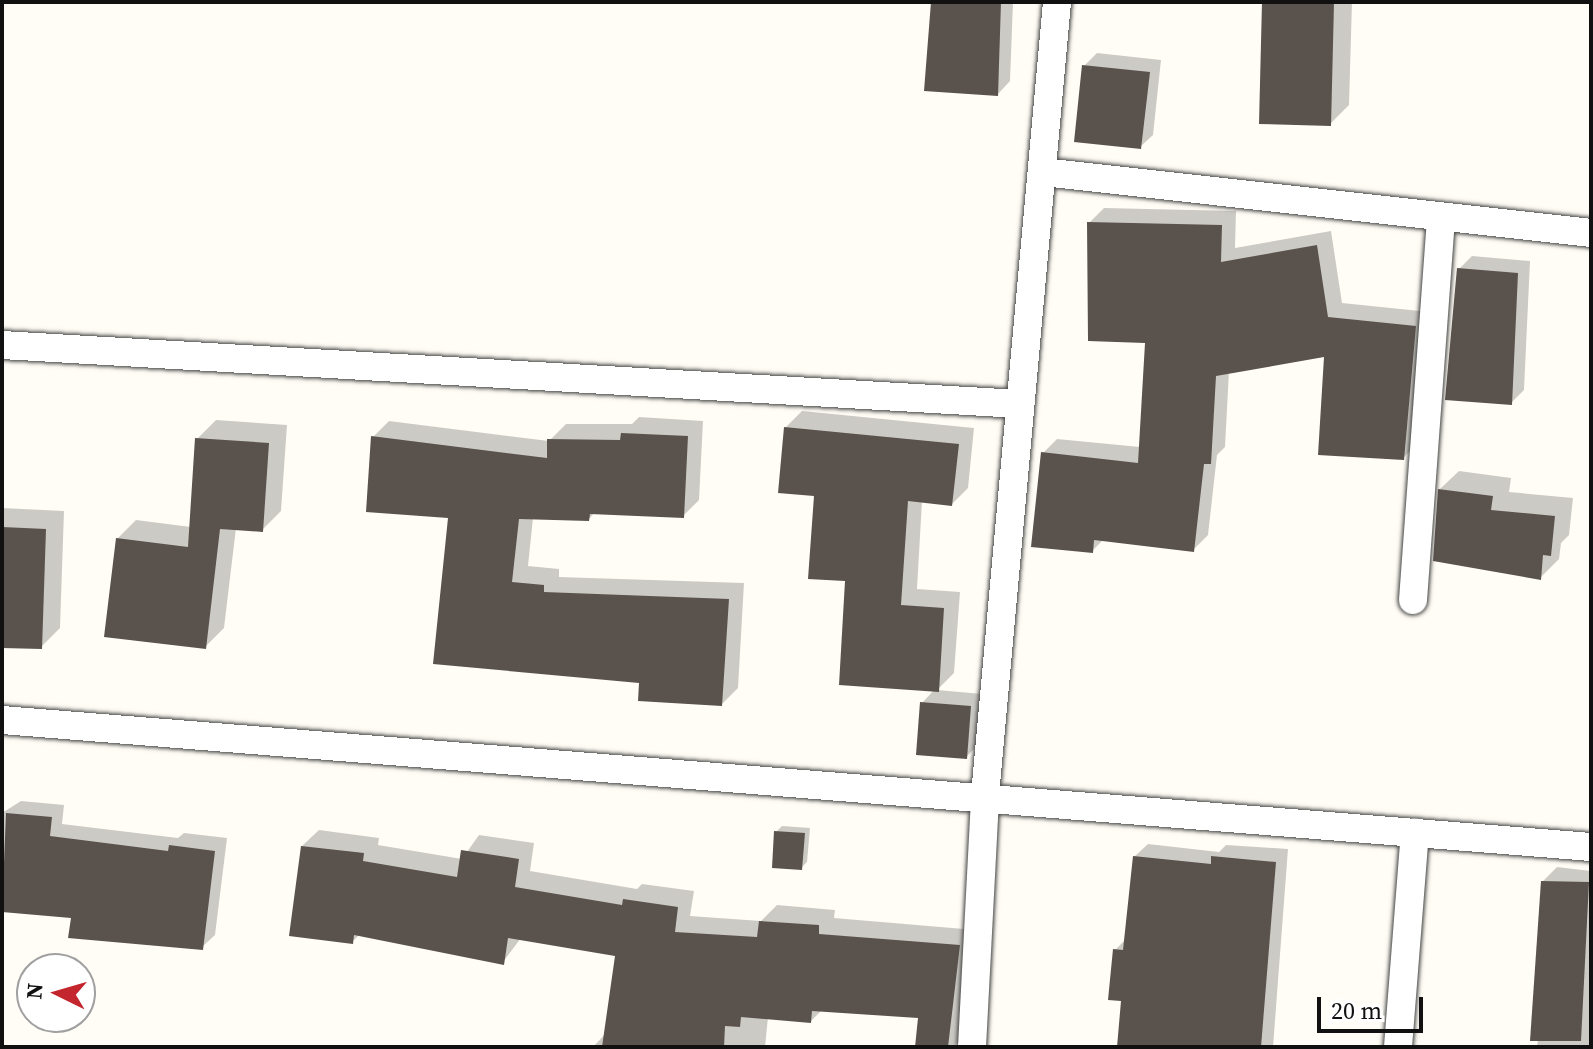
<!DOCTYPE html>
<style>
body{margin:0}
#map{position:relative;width:1593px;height:1049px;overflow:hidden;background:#fffdf5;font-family:"Source Serif 4",serif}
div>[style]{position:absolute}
.shadow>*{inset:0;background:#0003}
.building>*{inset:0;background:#5a524d}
.roads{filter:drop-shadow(0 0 2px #444) drop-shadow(0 0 2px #444)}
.minor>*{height:28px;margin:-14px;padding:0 14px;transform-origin:14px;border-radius:14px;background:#fff}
span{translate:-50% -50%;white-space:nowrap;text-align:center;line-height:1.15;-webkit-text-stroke:8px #fff;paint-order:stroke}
.frame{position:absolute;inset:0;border:4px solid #111;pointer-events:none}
.north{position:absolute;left:16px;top:953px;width:80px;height:80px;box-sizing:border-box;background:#fff;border:2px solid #a0a0a0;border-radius:50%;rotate:275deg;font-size:22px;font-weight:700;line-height:32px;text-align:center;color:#111}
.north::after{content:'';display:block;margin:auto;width:28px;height:36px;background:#c4262e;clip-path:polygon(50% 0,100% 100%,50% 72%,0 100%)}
.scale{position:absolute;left:1317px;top:997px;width:106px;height:36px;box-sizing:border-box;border:4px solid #111;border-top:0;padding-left:10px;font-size:24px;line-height:28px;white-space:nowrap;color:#111;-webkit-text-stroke:6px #fff;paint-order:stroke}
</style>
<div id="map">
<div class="shadow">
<div style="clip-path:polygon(933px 2px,1013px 2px,1010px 81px,998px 94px)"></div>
<div style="clip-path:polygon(1264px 2px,1352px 2px,1349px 105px,1330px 124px,1261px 122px)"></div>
<div style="clip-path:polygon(1097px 53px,1161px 60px,1153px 135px,1140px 147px,1084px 66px)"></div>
<div style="clip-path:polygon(1104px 208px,1236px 211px,1235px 248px,1331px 231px,1342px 303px,1430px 312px,1418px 443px,1403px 458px,1326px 355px,1229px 371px,1225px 447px,1217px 455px,1208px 535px,1193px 550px,1104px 539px,1092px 551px,1043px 453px,1057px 439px,1140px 447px,1147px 342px,1089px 223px)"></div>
<div style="clip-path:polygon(1472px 256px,1530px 261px,1524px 390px,1511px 403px,1459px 269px)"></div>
<div style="clip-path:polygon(802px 411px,974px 428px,968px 488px,952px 504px,922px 501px,917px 589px,960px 592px,954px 673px,937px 690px,982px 694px,979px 744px,966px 757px,922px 703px,935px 689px,848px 579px,785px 428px)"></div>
<div style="clip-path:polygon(639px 417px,703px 421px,699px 500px,683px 516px,595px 512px,589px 519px,533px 518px,528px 566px,559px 569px,559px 577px,744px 583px,738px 688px,722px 704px,641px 681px,435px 662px,450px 516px,373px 437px,389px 421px,549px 441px,566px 424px,632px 424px)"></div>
<div style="clip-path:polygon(216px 420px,287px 425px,281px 511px,262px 530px,236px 528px,224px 628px,205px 647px,117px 539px,136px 520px,191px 527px,197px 439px)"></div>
<div style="clip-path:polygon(1459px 471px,1511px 478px,1509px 492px,1573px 498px,1569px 535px,1561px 543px,1559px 559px,1540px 578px,1440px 489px)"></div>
<div style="clip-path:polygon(2px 508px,64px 511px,60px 628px,41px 647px,2px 646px)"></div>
<div style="clip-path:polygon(21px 801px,64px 805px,62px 824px,178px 838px,184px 833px,227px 838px,215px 935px,202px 947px,73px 916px,2px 910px,2px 813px)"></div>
<div style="clip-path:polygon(782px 826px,810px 828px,807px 862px,801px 868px,776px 832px)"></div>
<div style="clip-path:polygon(319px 830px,379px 838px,378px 845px,462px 859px,479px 835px,534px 843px,530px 871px,637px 889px,642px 884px,694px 891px,690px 916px,761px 921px,777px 905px,835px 910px,834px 918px,976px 930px,963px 1037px,953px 1047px,917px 1047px,920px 1016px,822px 1010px,811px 1021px,768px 1017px,765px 1047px,593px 1047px,607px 1032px,618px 954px,521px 938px,503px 962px,360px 934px,352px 942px,302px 846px)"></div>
<div style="clip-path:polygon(1148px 844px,1219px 852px,1226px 845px,1288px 849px,1273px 1047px,1120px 1047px,1123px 999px,1115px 950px,1126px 939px,1135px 856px)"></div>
<div style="clip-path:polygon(1557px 867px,1591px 871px,1591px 1047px,1537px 1047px,1538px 1039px,1532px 1039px,1543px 881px)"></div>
</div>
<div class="building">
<div style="clip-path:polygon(931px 2px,1001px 2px,998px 96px,924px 91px)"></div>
<div style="clip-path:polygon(1262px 2px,1334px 3px,1331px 126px,1259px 124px)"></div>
<div style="clip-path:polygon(1082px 65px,1150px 72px,1141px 149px,1074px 142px)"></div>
<div style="clip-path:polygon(1087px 222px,1222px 225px,1221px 262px,1317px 245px,1328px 317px,1416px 326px,1404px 460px,1318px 455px,1324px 357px,1216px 376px,1211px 464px,1204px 464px,1194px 552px,1094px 540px,1093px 553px,1031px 547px,1041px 452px,1138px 463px,1145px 343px,1088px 341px)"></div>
<div style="clip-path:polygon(1457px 268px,1518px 273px,1512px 405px,1445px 400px)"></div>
<div style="clip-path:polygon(784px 427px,959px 444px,952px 506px,908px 501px,901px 605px,944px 608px,939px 692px,839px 685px,845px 581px,808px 579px,814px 496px,778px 493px)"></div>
<div style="clip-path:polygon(621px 433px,688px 436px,684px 518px,590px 514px,589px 521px,519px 519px,512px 582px,544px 585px,544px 592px,729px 599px,722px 706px,638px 701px,639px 683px,433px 664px,448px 518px,366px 512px,371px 436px,547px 458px,547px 439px,620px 440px)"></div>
<div style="clip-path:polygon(195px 438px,269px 443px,263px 532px,220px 529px,206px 649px,104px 637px,116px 538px,188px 547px)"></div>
<div style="clip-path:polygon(1438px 489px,1493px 496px,1491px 510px,1555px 516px,1551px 556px,1543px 555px,1541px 580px,1433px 561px)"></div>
<div style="clip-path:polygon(2px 527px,46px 529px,42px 649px,2px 648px)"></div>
<div style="clip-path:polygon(920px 702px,971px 706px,967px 759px,916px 755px)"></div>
<div style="clip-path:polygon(6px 813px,52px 817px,50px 836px,168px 851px,169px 845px,215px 851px,203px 950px,68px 938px,71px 918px,2px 912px)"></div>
<div style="clip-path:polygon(774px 831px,805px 833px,802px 870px,772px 868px)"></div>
<div style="clip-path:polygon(301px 846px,364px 853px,363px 861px,457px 877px,461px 850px,519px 859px,515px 887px,622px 905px,623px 899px,678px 907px,675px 932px,757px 937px,759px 921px,819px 925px,819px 934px,960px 945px,948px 1047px,915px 1047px,918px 1018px,812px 1011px,811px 1023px,741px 1017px,740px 1027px,725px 1026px,724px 1047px,602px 1047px,615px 956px,508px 938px,504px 965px,354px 935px,353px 944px,289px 936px)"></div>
<div style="clip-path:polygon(1133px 856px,1211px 864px,1211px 856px,1276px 862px,1261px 1047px,1117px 1047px,1121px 1001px,1108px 1000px,1113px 949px,1123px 950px)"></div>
<div style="clip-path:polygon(1541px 881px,1589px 882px,1581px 1041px,1530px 1041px)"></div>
</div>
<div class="roads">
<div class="minor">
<div style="left:1043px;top:172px;width:551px;rotate:6.35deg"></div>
<div style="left:2px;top:345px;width:1019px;rotate:3.32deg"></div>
<div style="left:1413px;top:600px;width:381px;rotate:-85.8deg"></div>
<div style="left:2px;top:720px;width:1594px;rotate:4.57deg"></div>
<div style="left:972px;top:1047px;width:252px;rotate:-87deg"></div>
<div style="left:985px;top:795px;width:796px;rotate:-84.81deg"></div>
<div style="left:1398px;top:1047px;width:215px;rotate:-85.5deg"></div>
</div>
</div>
<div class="frame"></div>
<div class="north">N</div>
<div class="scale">20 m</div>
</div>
